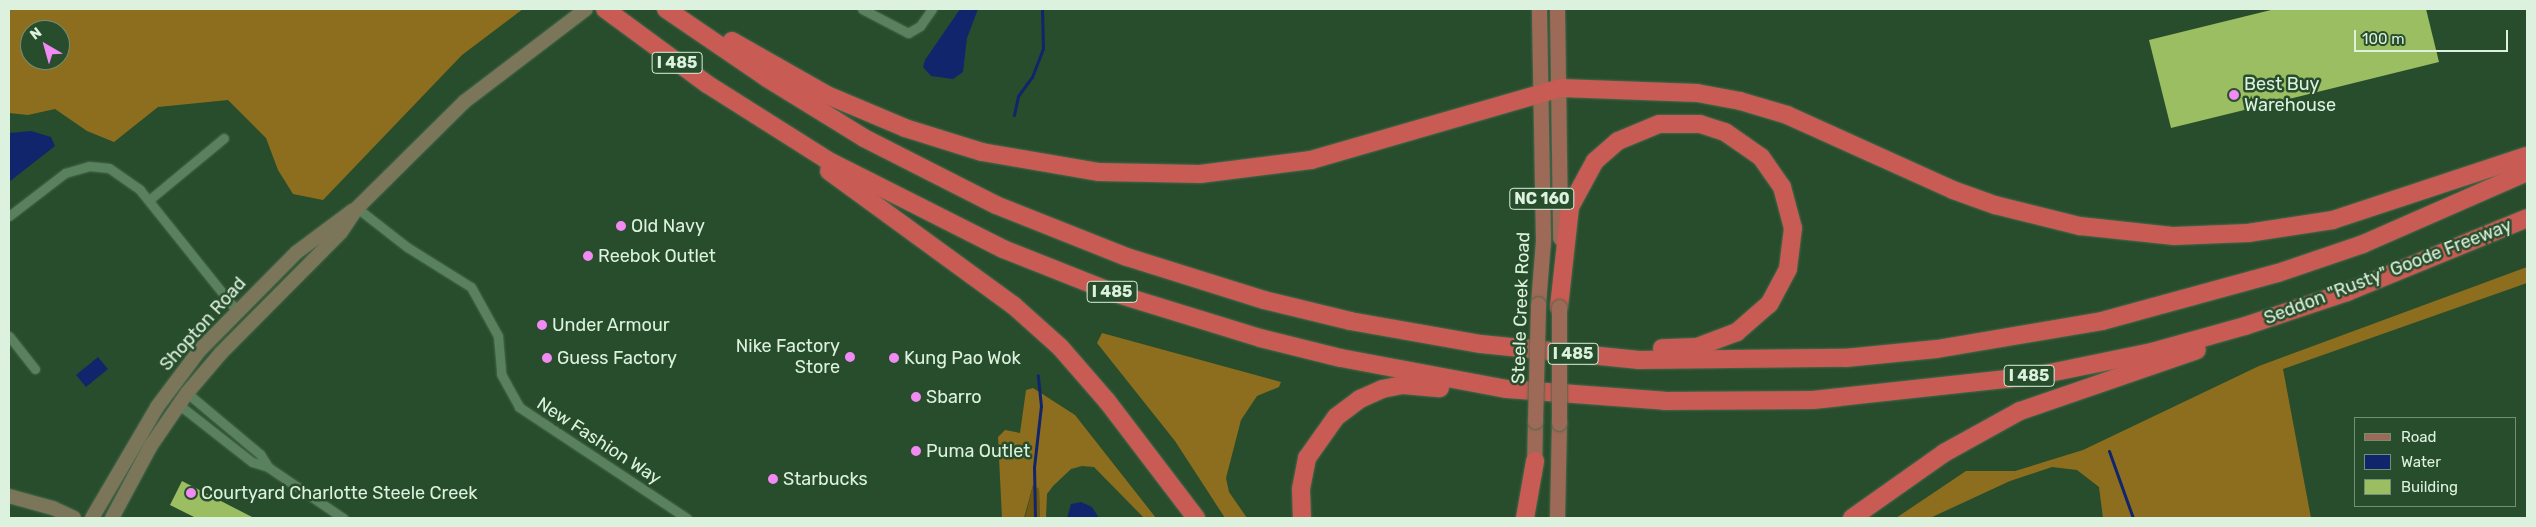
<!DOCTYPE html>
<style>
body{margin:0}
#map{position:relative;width:2536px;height:527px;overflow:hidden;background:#284d2c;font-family:Rubik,sans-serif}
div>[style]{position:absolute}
.green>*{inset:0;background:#70560f}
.forest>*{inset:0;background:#8d6e1e}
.water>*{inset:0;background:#11256d}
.stream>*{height:3px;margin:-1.5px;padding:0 1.5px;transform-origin:1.5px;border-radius:1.5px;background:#11256d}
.building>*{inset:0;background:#9abe61}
.roads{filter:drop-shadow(0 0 1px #47684c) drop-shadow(0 0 1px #47684c)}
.street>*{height:9px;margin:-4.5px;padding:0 4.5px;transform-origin:4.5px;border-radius:4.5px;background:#5a815d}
.secondary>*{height:14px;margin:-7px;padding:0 7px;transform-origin:7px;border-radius:7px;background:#7b765a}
.primary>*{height:15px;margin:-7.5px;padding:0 7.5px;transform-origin:7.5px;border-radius:7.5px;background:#9c6a57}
.highway>*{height:18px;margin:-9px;padding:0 9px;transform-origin:9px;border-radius:9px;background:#c85b53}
.bridges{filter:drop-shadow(0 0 1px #47684c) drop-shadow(0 0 1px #47684c)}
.primary-bridge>*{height:15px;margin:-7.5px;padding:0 7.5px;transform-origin:7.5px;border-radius:7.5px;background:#9c6a57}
.dots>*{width:14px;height:14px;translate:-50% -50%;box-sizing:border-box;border:2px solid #284d2c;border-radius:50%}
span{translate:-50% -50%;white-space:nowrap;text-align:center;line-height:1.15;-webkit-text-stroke:5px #284d2c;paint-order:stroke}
.shield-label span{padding:1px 4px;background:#284d2c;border:1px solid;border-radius:4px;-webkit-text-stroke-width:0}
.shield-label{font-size:16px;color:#ddf2de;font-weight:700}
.poi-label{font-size:18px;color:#ddf2de}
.left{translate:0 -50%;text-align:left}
.right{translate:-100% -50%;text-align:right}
.street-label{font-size:18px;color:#ddf2de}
.frame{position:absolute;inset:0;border:10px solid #ddf2de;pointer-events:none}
.legend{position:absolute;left:2354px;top:417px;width:162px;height:90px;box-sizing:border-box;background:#284d2c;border:1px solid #708f73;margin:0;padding:6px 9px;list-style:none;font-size:15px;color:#ddf2de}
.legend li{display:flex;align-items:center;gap:10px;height:25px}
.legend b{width:25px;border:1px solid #708f73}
.north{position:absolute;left:20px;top:20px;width:50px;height:50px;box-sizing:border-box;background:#284d2c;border:1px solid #708f73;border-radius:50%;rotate:322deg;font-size:14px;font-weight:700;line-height:20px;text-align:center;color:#ddf2de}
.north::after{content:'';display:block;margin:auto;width:18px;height:22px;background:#f28af3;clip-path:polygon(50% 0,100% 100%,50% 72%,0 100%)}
.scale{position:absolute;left:2354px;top:30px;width:154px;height:22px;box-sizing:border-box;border:2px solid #ddf2de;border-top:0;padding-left:6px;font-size:15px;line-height:18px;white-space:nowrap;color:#ddf2de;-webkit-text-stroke:4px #284d2c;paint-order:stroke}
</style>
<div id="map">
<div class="green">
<div style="clip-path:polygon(1033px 485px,1039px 489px,1040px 518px,1025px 518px)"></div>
</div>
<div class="forest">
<div style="clip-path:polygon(evenodd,9px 9px,523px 9px,462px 55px,323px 200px,293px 194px,278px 170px,266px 138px,228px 100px,158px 107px,114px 142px,87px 131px,55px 109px,28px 115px,9px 113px,9px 9px,30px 30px,60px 30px,60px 60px,30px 60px,30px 30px)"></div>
<div style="clip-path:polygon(2527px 267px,2527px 283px,2283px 369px,2311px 518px,2103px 518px,2099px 487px,2077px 470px,2052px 467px,2010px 481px,1930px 518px,1896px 518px,1966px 471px,2015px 471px,2083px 450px,2259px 366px)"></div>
<div style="clip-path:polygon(1102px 333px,1281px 382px,1279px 387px,1257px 396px,1241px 420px,1226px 478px,1229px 492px,1247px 518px,1225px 518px,1175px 441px,1097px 343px)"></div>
<div style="clip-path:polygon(1033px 388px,1075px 415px,1156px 518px,1144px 518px,1094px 467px,1082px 466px,1071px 469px,1053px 486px,1047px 494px,1046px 518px,1040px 518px,1039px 489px,1033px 485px,1024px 518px,1002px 518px,998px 437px,1005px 430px,1020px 433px,1026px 390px)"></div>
</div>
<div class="water">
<div style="clip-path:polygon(960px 9px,978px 9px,967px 38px,963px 72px,953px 79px,931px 76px,923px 67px,925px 60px)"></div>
<div style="clip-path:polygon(31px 131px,51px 137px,55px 146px,9px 182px,9px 133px)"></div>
<div style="clip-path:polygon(98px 357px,108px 369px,86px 387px,76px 375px)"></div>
<div style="clip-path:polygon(1081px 502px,1092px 507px,1099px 518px,1067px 518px,1071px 504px)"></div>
</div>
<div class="stream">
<div style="left:1014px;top:115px;width:19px;rotate:-78deg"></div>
<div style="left:1018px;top:96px;width:24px;rotate:-54deg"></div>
<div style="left:1032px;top:77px;width:30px;rotate:-69deg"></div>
<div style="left:1043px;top:49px;width:40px;rotate:-91.4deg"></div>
<div style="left:2109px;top:451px;width:71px;rotate:70.3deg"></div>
<div style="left:1035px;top:518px;width:51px;rotate:-91.1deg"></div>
<div style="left:1034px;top:467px;width:61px;rotate:-83.5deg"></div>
<div style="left:1041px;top:406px;width:31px;rotate:-96deg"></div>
</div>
<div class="building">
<div style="clip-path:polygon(2275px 9px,2426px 9px,2439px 62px,2171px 128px,2149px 40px)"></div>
<div style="clip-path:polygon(182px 481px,254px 518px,196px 518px,170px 505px)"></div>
</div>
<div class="roads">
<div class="street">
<div style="left:862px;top:9px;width:52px;rotate:27.6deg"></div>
<div style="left:908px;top:33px;width:14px;rotate:-30deg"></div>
<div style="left:920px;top:26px;width:21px;rotate:-55deg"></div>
<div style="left:149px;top:200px;width:97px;rotate:-39.6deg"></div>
<div style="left:357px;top:208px;width:63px;rotate:38deg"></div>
<div style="left:407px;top:247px;width:75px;rotate:32deg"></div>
<div style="left:471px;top:287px;width:56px;rotate:61.1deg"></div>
<div style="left:498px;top:336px;width:38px;rotate:85deg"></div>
<div style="left:501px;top:374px;width:38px;rotate:61deg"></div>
<div style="left:519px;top:407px;width:201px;rotate:33.5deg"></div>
<div style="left:9px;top:216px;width:71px;rotate:-37.5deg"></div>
<div style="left:65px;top:173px;width:25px;rotate:-16deg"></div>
<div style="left:89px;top:166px;width:20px;rotate:6deg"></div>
<div style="left:109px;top:168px;width:38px;rotate:35deg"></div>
<div style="left:140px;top:190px;width:155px;rotate:51.3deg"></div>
<div style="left:9px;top:336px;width:42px;rotate:51.8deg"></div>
<div style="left:187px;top:393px;width:95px;rotate:39.9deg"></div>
<div style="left:260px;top:454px;width:15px;rotate:58deg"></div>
<div style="left:178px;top:404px;width:94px;rotate:38.1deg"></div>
<div style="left:252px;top:462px;width:17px;rotate:17deg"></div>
<div style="left:268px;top:467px;width:91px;rotate:34.2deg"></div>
</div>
<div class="secondary">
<div style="left:9px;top:496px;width:46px;rotate:15.3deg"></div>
<div style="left:53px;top:508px;width:23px;rotate:25deg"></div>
<div style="left:92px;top:518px;width:129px;rotate:-59.6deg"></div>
<div style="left:157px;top:407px;width:70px;rotate:-53.1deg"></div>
<div style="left:199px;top:351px;width:139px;rotate:-45.3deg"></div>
<div style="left:297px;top:252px;width:69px;rotate:-36.7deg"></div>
<div style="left:112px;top:518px;width:81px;rotate:-61.8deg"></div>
<div style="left:150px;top:447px;width:65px;rotate:-55.6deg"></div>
<div style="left:187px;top:393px;width:52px;rotate:-49.6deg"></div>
<div style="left:221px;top:353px;width:170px;rotate:-45.2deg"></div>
<div style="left:341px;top:232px;width:29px;rotate:-56deg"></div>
<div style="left:357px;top:208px;width:151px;rotate:-44.7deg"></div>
<div style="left:464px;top:102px;width:153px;rotate:-37.3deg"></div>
</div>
<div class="primary">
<div style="left:1557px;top:9px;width:229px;rotate:89.2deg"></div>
<div style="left:1538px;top:304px;width:63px;rotate:-85.5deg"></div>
<div style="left:1543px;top:241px;width:232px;rotate:-91deg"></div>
<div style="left:1534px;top:472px;width:51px;rotate:-88.9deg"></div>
<div style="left:1557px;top:518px;width:95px;rotate:-88.8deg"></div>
</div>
<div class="highway">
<div style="left:605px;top:9px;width:127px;rotate:36.3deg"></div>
<div style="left:707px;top:84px;width:142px;rotate:32.3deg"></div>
<div style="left:827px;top:160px;width:197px;rotate:26.8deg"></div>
<div style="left:1003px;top:249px;width:119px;rotate:21.6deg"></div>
<div style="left:1114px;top:293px;width:153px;rotate:17.1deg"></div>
<div style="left:1260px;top:338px;width:83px;rotate:13.9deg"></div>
<div style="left:1341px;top:358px;width:169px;rotate:10.6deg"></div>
<div style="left:1507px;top:389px;width:158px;rotate:4.3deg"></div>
<div style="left:1665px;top:401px;width:148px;rotate:-0.4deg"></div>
<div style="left:1813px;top:400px;width:223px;rotate:-6.2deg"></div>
<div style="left:2035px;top:376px;width:119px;rotate:-11.6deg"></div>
<div style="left:2152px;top:352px;width:97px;rotate:-15.6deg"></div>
<div style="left:2245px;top:326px;width:108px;rotate:-18.4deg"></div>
<div style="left:2347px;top:292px;width:195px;rotate:-22.3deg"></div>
<div style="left:666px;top:9px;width:122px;rotate:34.3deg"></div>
<div style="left:767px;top:78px;width:114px;rotate:31.7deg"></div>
<div style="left:864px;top:138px;width:148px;rotate:26.9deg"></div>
<div style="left:996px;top:205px;width:141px;rotate:21.7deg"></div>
<div style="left:1127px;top:257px;width:144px;rotate:17.4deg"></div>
<div style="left:1264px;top:300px;width:89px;rotate:13.7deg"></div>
<div style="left:1350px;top:321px;width:133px;rotate:10deg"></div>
<div style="left:1481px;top:344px;width:159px;rotate:5.8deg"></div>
<div style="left:1639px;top:360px;width:206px;rotate:-0.6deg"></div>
<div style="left:1845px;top:358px;width:92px;rotate:-5.6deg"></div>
<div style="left:1937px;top:349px;width:167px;rotate:-9.6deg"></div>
<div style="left:2102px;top:321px;width:182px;rotate:-15.3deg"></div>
<div style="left:2278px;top:273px;width:90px;rotate:-18.8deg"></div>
<div style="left:2363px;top:244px;width:179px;rotate:-23.7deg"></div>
<div style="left:732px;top:41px;width:109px;rotate:29.6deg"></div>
<div style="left:827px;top:95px;width:85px;rotate:22.9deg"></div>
<div style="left:905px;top:128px;width:81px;rotate:17.3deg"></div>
<div style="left:982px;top:152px;width:119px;rotate:9.7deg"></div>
<div style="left:1099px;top:172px;width:101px;rotate:1.1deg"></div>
<div style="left:1200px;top:174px;width:112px;rotate:-7.2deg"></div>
<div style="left:1311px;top:160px;width:260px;rotate:-16.1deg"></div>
<div style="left:1561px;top:88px;width:136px;rotate:2.1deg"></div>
<div style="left:1697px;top:93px;width:44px;rotate:10.5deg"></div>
<div style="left:1740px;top:101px;width:49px;rotate:16.6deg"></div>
<div style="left:1787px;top:115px;width:182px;rotate:24.3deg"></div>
<div style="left:1953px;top:190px;width:45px;rotate:19.7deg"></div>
<div style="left:1995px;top:205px;width:88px;rotate:13.9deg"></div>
<div style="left:2080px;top:226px;width:95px;rotate:6.1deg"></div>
<div style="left:2174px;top:236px;width:74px;rotate:-2.3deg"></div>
<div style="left:2248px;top:233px;width:86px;rotate:-8.7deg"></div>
<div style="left:2333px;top:220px;width:204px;rotate:-18.3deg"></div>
<div style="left:829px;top:171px;width:228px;rotate:36.1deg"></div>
<div style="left:1013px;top:305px;width:63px;rotate:41.8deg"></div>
<div style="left:1060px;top:347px;width:72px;rotate:49deg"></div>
<div style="left:1107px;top:401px;width:147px;rotate:52.7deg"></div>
<div style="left:1559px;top:307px;width:101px;rotate:-83.7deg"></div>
<div style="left:1570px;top:207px;width:52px;rotate:-61.5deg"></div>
<div style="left:1595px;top:161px;width:30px;rotate:-41deg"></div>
<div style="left:1618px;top:141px;width:44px;rotate:-22.5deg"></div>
<div style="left:1659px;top:124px;width:41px"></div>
<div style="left:1700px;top:124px;width:26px;rotate:18deg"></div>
<div style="left:1725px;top:132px;width:44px;rotate:34.8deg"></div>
<div style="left:1761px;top:157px;width:37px;rotate:55deg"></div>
<div style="left:1782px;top:187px;width:42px;rotate:75deg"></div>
<div style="left:1793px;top:228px;width:41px;rotate:97deg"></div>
<div style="left:1788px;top:269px;width:40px;rotate:118deg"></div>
<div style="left:1769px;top:304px;width:43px;rotate:138.8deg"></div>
<div style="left:1737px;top:332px;width:43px;rotate:159.4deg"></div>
<div style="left:1697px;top:347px;width:35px;rotate:178deg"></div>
<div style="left:1302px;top:518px;width:29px;rotate:-92deg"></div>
<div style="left:1301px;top:489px;width:32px;rotate:-79deg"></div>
<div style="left:1307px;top:458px;width:50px;rotate:-54.7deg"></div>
<div style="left:1336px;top:417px;width:30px;rotate:-37deg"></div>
<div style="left:1360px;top:399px;width:24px;rotate:-24deg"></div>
<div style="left:1382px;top:389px;width:21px;rotate:-11deg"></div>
<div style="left:1403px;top:385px;width:37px;rotate:5deg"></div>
<div style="left:1525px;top:518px;width:58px;rotate:-80deg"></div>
<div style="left:1852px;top:518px;width:113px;rotate:-35.2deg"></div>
<div style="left:1944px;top:453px;width:87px;rotate:-28.9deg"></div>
<div style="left:2020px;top:411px;width:187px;rotate:-19deg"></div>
</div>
</div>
<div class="bridges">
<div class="primary-bridge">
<div style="left:1535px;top:421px;width:117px;rotate:-88.5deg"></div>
<div style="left:1559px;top:423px;width:116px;rotate:-90deg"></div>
</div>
</div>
<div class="dots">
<div style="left:2234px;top:95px;background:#f28af3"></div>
<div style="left:621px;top:226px;background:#f28af3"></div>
<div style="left:588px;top:256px;background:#f28af3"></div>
<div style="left:542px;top:325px;background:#f28af3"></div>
<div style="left:850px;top:357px;background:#f28af3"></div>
<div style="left:547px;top:358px;background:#f28af3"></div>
<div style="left:894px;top:358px;background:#f28af3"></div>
<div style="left:916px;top:397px;background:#f28af3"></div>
<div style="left:916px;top:451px;background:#f28af3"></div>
<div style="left:773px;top:479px;background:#f28af3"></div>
<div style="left:191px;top:493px;background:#f28af3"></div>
</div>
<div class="shield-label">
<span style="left:677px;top:63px">I 485</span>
<span style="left:1542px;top:199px">NC 160</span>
<span style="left:1112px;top:292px">I 485</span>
<span style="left:1573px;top:354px">I 485</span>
<span style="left:2029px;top:376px">I 485</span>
</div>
<div class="poi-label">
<span class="left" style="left:2244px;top:95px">Best Buy<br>Warehouse</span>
<span class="left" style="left:631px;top:226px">Old Navy</span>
<span class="left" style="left:598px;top:256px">Reebok Outlet</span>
<span class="left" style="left:552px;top:325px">Under Armour</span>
<span class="right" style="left:840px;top:357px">Nike Factory<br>Store</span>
<span class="left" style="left:557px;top:358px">Guess Factory</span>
<span class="left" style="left:904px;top:358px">Kung Pao Wok</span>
<span class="left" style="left:926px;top:397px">Sbarro</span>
<span class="left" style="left:926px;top:451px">Puma Outlet</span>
<span class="left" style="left:783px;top:479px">Starbucks</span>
<span class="left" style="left:201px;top:493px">Courtyard Charlotte Steele Creek</span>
</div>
<div class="street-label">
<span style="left:2388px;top:272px;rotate:-21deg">Seddon "Rusty" Goode Freeway</span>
<span style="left:1521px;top:308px;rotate:-88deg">Steele Creek Road</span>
<span style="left:203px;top:324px;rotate:-48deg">Shopton Road</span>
<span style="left:599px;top:441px;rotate:33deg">New Fashion Way</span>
</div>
<div class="frame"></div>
<ul class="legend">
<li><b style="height:6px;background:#9c6a57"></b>Road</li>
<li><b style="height:14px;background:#11256d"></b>Water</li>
<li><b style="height:14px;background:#9abe61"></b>Building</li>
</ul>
<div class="north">N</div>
<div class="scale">100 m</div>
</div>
